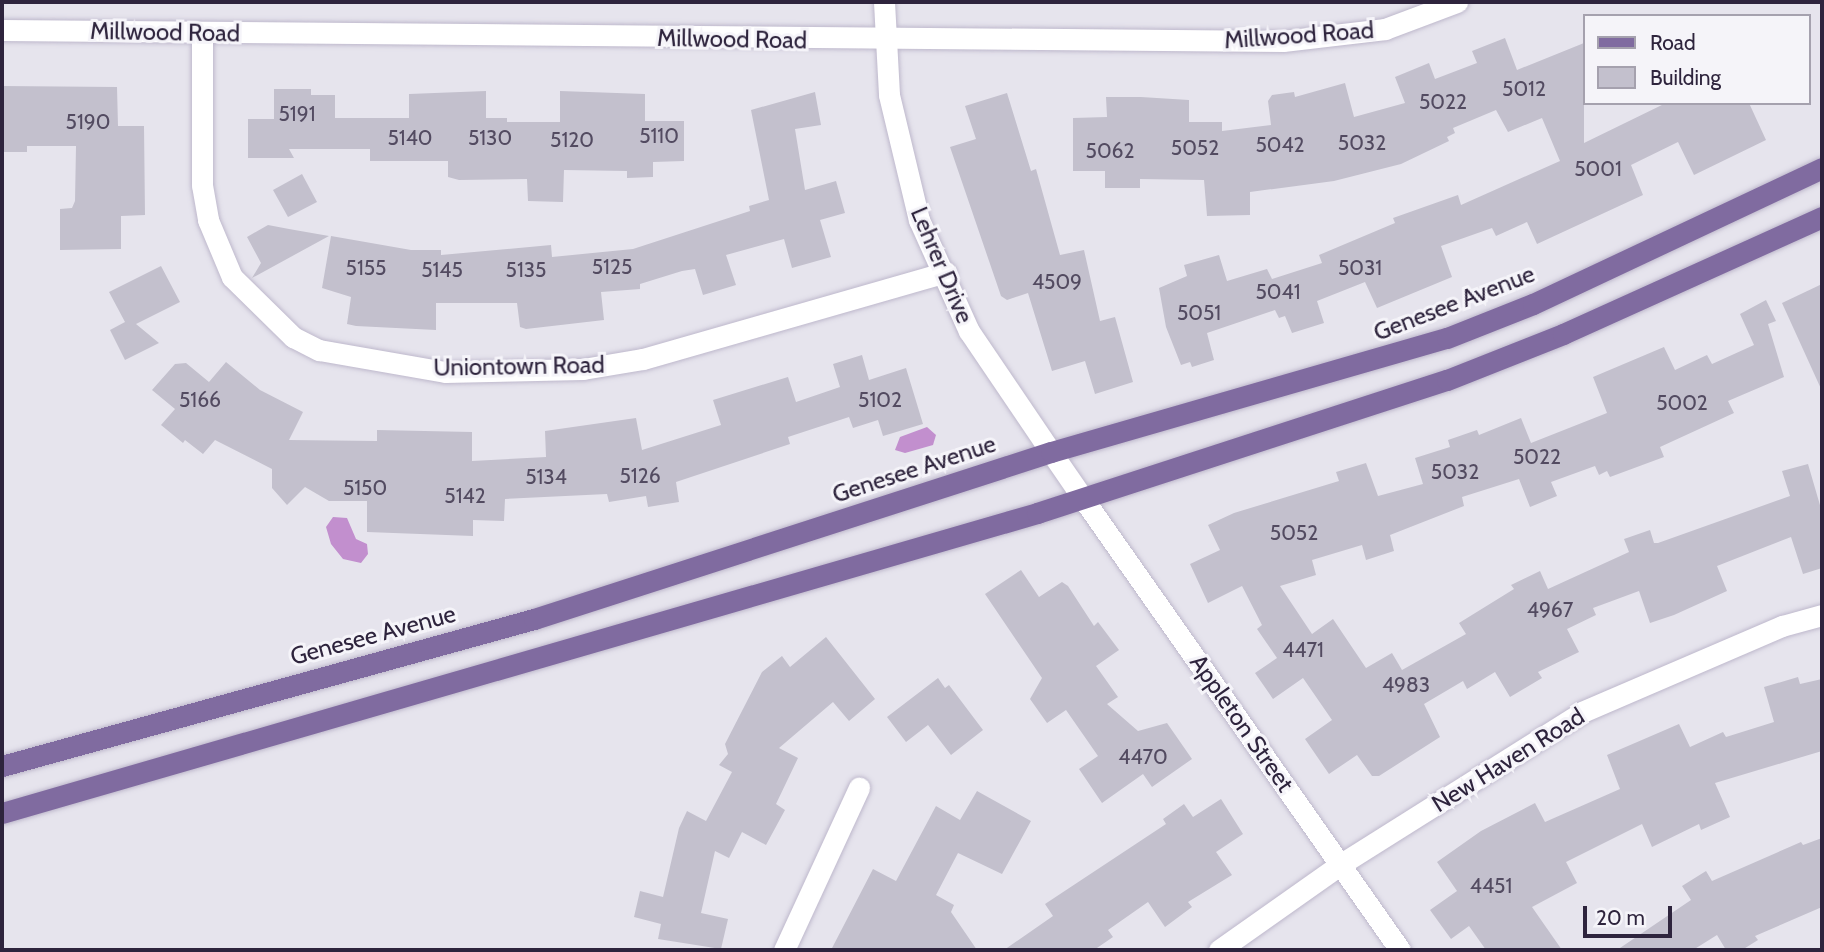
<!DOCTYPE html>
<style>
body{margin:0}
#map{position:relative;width:1824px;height:952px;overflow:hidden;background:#e6e4ed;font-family:Cabin,sans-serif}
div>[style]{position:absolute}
.water>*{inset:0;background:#c28fce}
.building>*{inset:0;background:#c3c0cd}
.roads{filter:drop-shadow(0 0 2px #beb8cc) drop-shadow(0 0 2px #beb8cc)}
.street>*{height:21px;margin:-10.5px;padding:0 10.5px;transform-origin:10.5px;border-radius:10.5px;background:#fff}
.secondary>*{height:21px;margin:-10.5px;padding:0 10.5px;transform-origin:10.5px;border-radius:10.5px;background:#fff}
.primary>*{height:21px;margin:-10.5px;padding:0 10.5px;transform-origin:10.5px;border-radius:10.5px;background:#806ba0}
span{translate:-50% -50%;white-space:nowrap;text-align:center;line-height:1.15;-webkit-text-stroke:6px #f5f4f9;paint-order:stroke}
.number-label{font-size:21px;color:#534b61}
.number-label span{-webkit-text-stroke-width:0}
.street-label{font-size:24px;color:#2e243d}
.frame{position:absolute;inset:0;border:4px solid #2e243d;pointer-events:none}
.legend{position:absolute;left:1583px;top:14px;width:228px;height:91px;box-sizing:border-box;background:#f5f4f9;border:2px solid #a5a1ae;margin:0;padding:9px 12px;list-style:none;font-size:21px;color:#2e243d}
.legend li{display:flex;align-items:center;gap:14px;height:35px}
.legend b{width:35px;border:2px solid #a5a1ae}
.scale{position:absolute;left:1583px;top:906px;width:89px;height:32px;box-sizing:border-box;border:4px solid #2e243d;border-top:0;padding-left:9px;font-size:21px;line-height:24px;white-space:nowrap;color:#2e243d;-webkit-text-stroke:5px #f5f4f9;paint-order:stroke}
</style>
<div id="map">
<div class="water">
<div style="clip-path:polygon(927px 427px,936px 435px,933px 445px,905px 453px,895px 450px,900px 437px)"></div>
<div style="clip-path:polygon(333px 517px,347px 518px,356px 539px,367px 544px,368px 554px,361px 563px,343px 559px,331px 544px,326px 527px)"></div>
</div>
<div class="building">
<div style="clip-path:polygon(1505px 38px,1517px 70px,1584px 43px,1584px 143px,1666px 103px,1749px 103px,1766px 140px,1694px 175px,1678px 142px,1631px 165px,1643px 195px,1537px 244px,1527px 222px,1496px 236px,1492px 228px,1441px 246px,1452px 277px,1377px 308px,1365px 282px,1317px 301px,1324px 323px,1292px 333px,1285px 316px,1279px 318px,1275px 310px,1207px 333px,1214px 360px,1192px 367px,1190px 362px,1181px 365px,1166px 327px,1159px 288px,1187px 276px,1184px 265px,1219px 255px,1227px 281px,1267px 269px,1272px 279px,1322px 263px,1319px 255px,1395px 223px,1393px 218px,1458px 195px,1461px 205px,1560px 161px,1542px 118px,1508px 132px,1496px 110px,1453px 128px,1455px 133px,1447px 137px,1449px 141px,1401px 164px,1334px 181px,1250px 192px,1250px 215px,1207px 216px,1204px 180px,1140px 179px,1140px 188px,1105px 188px,1105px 171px,1073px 171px,1073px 118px,1107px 117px,1106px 97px,1141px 97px,1189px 100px,1189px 122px,1222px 122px,1222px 131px,1271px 125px,1268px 101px,1272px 95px,1294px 92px,1295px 97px,1345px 83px,1354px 117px,1405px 103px,1395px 77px,1429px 63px,1435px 79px,1477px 63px,1472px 51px)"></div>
<div style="clip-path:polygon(2px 86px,117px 87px,118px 126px,144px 126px,145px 215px,121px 216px,121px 249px,60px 250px,60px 209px,72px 208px,75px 201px,76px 146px,27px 146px,27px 152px,2px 152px)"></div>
<div style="clip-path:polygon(274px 89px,311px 89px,311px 95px,335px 95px,335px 118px,409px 118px,409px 94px,486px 91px,486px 118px,507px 118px,507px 122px,560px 122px,560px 91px,645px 94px,645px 121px,684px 121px,684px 161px,653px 162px,653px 177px,627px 178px,627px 171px,564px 170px,563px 202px,528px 201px,527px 179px,459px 180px,448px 177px,448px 161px,370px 161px,370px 149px,289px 149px,294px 158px,248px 158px,248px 119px,274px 119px)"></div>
<div style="clip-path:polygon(815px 92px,821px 125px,795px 129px,805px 190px,836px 181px,845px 213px,820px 220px,831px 257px,792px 268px,784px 239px,726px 255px,736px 285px,703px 295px,695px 269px,682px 271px,640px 284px,640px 289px,601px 292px,604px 320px,526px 329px,520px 327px,517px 303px,436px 303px,436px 330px,356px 326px,347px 324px,351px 297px,322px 288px,331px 236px,411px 250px,441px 250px,441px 255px,551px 245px,552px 257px,633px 249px,750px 211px,749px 206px,769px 200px,751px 110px)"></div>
<div style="clip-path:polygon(1007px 93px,1031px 171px,1036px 169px,1060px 255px,1084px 250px,1100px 321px,1115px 317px,1133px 382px,1095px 394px,1085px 361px,1052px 371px,1028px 293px,1007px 300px,1001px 296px,950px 147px,976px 139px,965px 106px)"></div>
<div style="clip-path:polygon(302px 174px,317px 202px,288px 217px,273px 190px)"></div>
<div style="clip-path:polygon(268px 225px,289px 229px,329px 236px,252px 278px,261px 263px,247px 237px)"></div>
<div style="clip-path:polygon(161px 266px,180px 302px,136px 324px,159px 343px,125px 360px,110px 330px,125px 322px,109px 292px)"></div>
<div style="clip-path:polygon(1822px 284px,1822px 391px,1782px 303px)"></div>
<div style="clip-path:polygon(1766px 300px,1776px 321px,1768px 324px,1784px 377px,1728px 401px,1734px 413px,1660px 447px,1664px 457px,1610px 477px,1607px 471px,1599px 475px,1595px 466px,1551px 482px,1557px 496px,1530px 507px,1519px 479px,1462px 497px,1464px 506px,1390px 535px,1394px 551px,1366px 560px,1362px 545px,1312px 560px,1316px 575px,1280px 586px,1312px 634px,1333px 619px,1366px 668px,1392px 653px,1402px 670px,1466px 634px,1459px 623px,1514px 589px,1511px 585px,1540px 571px,1548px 589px,1629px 552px,1624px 539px,1650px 530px,1654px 543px,1658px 543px,1790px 496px,1782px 471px,1808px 464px,1822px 512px,1822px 568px,1803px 574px,1791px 537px,1717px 566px,1727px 591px,1674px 615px,1650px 623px,1639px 591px,1593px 608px,1596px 615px,1567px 629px,1579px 652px,1538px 672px,1542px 678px,1510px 697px,1495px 672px,1467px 689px,1463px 681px,1424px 704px,1440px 737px,1379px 776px,1372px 776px,1357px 755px,1329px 774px,1305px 739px,1332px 720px,1303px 678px,1273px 699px,1255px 673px,1277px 658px,1257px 629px,1262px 625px,1242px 586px,1208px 603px,1190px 564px,1220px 550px,1208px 525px,1234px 513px,1339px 481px,1336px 472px,1366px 463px,1378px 496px,1423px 484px,1415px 458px,1450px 447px,1448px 440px,1477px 430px,1479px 435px,1521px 418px,1531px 443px,1607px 413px,1593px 377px,1664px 347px,1675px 370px,1707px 355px,1712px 364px,1754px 345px,1740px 314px)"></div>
<div style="clip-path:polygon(862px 355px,869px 380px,906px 368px,923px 424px,883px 436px,878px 420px,853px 428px,849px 417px,788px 437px,790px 444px,676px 482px,679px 502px,648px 507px,646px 496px,609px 502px,607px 494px,505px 499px,504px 521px,473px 520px,473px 536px,367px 532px,367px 501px,329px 501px,305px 487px,287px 505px,272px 488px,272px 469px,215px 440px,203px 454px,185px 440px,183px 443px,161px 425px,175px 409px,152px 390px,175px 364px,186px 363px,209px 382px,226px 362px,260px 390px,303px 412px,289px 440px,377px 441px,377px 430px,472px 432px,472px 461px,546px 457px,545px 431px,636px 418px,642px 450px,721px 425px,713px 400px,788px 377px,796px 402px,840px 387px,833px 364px)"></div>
<div style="clip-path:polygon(1021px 570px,1039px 597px,1062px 582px,1068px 586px,1094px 626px,1098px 622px,1119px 650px,1096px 666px,1118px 697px,1107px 704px,1138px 731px,1167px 723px,1192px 759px,1152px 787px,1143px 774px,1102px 803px,1079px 769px,1098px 756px,1066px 710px,1047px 723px,1030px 699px,1042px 678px,985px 594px)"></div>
<div style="clip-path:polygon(826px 637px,875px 699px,849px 721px,833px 702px,779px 748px,798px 758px,776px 804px,785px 810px,766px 845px,742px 832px,729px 858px,715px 851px,701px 913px,728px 919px,721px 949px,658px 939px,661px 924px,634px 917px,640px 891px,663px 897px,679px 828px,687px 811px,706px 821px,732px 772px,719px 765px,728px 754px,725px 744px,762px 672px,782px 656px,790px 667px)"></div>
<div style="clip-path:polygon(1798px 677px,1800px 684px,1822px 679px,1822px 751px,1715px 783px,1730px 817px,1701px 830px,1699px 824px,1652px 847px,1642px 824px,1566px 862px,1577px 883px,1532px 907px,1562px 950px,1486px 950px,1469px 926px,1451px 939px,1430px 910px,1457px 891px,1437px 862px,1481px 831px,1535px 803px,1545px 822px,1620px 789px,1607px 755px,1679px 724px,1690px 747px,1723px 732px,1726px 737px,1774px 722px,1764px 687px)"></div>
<div style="clip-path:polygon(938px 678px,945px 688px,949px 685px,983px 730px,951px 755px,928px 725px,906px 742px,887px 717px)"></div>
<div style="clip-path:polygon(977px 791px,1031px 821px,1002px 874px,958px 853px,936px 895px,954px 905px,951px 912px,977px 950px,831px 950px,873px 869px,896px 881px,936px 806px,960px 820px)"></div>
<div style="clip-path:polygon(1221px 799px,1243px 834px,1216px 852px,1232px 875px,1188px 902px,1192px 907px,1165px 927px,1148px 902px,1108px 930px,1113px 937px,1094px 950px,1004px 950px,1053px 916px,1045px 904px,1166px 824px,1163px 819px,1184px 804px,1193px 817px)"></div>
<div style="clip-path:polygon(1822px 838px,1822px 907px,1755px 936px,1758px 940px,1742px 950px,1726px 950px,1717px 935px,1693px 950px,1617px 950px,1691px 900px,1682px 886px,1706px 871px,1712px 881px,1801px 842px,1803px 845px)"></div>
</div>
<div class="roads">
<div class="street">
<div style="left:2px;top:30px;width:1281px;rotate:0.49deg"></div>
<div style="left:1283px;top:41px;width:103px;rotate:-6.7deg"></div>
<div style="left:1385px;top:29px;width:77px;rotate:-20.6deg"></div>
<div style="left:202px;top:32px;width:153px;rotate:90deg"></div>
<div style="left:202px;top:185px;width:36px;rotate:80deg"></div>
<div style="left:208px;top:220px;width:62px;rotate:67.2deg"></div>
<div style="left:232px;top:277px;width:86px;rotate:44.5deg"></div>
<div style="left:293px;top:337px;width:29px;rotate:27deg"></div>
<div style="left:319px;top:350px;width:128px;rotate:9.9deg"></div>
<div style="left:445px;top:372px;width:138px;rotate:-1.2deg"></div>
<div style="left:583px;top:369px;width:61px;rotate:-9.5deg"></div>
<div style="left:643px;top:359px;width:315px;rotate:-16deg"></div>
<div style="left:1051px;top:452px;width:55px;rotate:55.4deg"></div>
<div style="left:784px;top:950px;width:179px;rotate:-65.2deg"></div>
<div style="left:1219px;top:950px;width:149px;rotate:-35.2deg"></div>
<div style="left:1341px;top:864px;width:285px;rotate:-32.2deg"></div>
<div style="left:1582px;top:712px;width:218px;rotate:-23.3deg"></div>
<div style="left:1782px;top:626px;width:41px;rotate:-15.4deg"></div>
</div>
<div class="secondary">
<div style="left:884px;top:2px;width:93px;rotate:86.9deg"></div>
<div style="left:889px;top:95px;width:129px;rotate:76.5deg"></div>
<div style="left:919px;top:220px;width:122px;rotate:65.8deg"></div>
<div style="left:969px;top:331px;width:146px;rotate:55.9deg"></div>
<div style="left:1082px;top:497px;width:553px;rotate:54.93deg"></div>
</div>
<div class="primary">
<div style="left:2px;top:766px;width:552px;rotate:-15.45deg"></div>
<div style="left:534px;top:619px;width:543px;rotate:-17.9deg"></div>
<div style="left:1051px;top:452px;width:412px;rotate:-16.1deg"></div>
<div style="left:1447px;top:338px;width:92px;rotate:-21.6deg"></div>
<div style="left:1533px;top:304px;width:319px;rotate:-25.2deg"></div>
<div style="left:2px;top:813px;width:1078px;rotate:-16.16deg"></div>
<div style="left:1037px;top:513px;width:431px;rotate:-18deg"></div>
<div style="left:1447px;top:380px;width:125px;rotate:-21.6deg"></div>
<div style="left:1563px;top:334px;width:284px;rotate:-24.3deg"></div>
</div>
</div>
<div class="number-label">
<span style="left:1524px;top:89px">5012</span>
<span style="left:1443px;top:102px">5022</span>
<span style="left:297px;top:114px">5191</span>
<span style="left:88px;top:122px">5190</span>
<span style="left:659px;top:136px">5110</span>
<span style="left:410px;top:138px">5140</span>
<span style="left:490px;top:138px">5130</span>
<span style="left:572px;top:140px">5120</span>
<span style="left:1362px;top:143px">5032</span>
<span style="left:1280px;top:145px">5042</span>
<span style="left:1195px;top:148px">5052</span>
<span style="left:1110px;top:151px">5062</span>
<span style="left:1598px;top:169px">5001</span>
<span style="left:612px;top:267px">5125</span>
<span style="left:366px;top:268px">5155</span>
<span style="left:1360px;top:268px">5031</span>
<span style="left:442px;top:270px">5145</span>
<span style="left:526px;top:270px">5135</span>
<span style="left:1057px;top:282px">4509</span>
<span style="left:1278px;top:292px">5041</span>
<span style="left:1199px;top:313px">5051</span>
<span style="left:200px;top:400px">5166</span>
<span style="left:880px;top:400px">5102</span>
<span style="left:1682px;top:403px">5002</span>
<span style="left:1537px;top:457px">5022</span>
<span style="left:1455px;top:472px">5032</span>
<span style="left:640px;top:476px">5126</span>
<span style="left:546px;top:477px">5134</span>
<span style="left:365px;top:488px">5150</span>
<span style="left:465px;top:496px">5142</span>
<span style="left:1294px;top:533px">5052</span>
<span style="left:1550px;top:610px">4967</span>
<span style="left:1303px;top:650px">4471</span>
<span style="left:1406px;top:685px">4983</span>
<span style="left:1143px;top:757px">4470</span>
<span style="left:1491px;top:886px">4451</span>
</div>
<div class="street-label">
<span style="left:165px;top:32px;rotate:1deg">Millwood Road</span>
<span style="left:1299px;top:35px;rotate:-4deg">Millwood Road</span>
<span style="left:732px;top:39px;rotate:1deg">Millwood Road</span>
<span style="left:942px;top:265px;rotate:67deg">Lehrer Drive</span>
<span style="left:1454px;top:303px;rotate:-21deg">Genesee Avenue</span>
<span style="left:519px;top:366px;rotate:-1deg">Uniontown Road</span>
<span style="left:914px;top:469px;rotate:-18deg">Genesee Avenue</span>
<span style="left:373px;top:635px;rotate:-15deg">Genesee Avenue</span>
<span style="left:1242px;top:723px;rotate:55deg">Appleton Street</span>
<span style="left:1508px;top:760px;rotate:-32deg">New Haven Road</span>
</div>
<div class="frame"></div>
<ul class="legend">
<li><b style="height:9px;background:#806ba0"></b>Road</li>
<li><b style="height:19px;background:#c3c0cd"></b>Building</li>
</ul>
<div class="scale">20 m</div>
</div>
